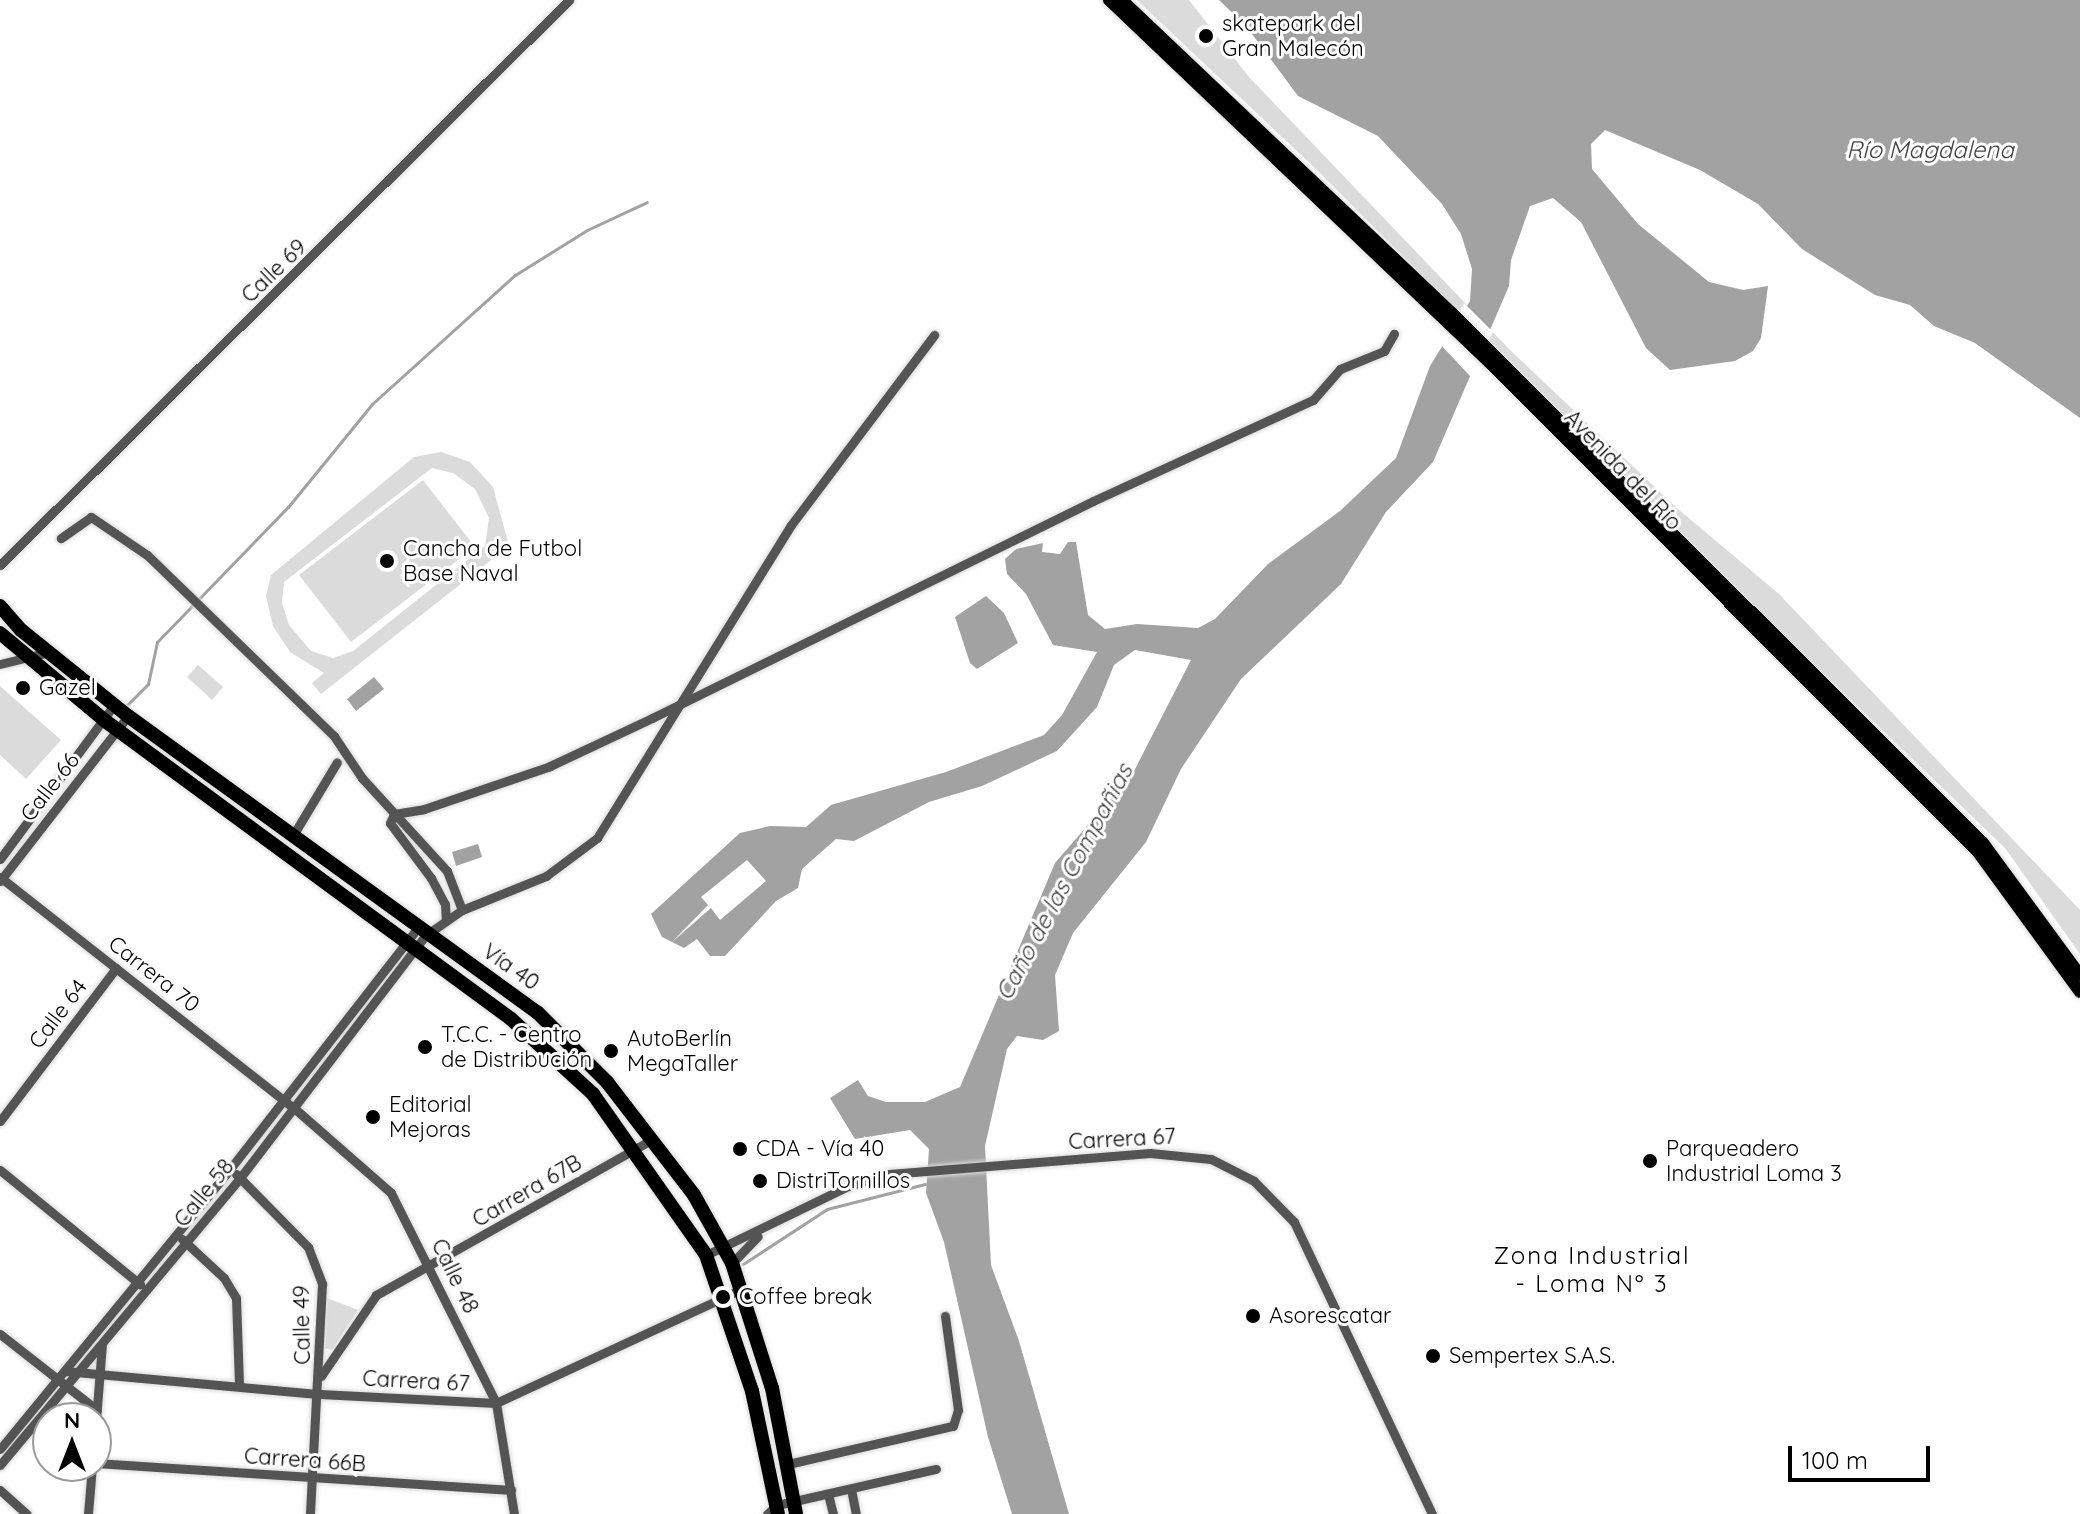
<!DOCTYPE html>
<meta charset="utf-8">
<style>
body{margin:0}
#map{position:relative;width:2080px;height:1514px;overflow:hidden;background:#fff;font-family:Quicksand,sans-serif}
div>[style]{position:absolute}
.green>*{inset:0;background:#dbdbdb}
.water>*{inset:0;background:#a2a2a2}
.pier>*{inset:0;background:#fff}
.stream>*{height:3px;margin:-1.5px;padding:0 1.5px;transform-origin:1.5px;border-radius:1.5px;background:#a2a2a2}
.roads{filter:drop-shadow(0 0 2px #dbdbdb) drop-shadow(0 0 2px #dbdbdb)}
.minor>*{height:9px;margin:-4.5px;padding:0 4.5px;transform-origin:4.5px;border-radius:4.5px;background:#545454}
.major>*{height:12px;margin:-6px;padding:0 6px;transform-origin:6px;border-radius:6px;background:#000}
.highway>*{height:14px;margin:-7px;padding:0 7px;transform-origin:7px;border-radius:7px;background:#000}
.dots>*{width:22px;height:22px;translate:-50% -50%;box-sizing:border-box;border:4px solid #fff;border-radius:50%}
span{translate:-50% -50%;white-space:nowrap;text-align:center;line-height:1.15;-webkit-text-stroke:6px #fff;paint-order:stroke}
.poi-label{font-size:22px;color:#000}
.left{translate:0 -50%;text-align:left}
.street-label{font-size:22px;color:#000}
.water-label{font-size:24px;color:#434343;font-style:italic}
.neighbourhood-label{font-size:24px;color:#000;letter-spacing:2px}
.north{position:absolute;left:32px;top:1402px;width:80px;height:80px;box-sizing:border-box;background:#fff;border:2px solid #999;border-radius:50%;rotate:0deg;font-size:22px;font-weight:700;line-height:32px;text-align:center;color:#000}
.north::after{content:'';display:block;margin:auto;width:28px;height:36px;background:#000;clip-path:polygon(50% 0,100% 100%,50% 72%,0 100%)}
.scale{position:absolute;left:1788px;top:1446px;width:142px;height:36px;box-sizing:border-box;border:4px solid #000;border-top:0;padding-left:10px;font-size:24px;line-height:28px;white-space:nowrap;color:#000;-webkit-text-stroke:6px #fff;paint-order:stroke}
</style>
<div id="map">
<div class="green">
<div style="clip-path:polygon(1137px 0,1189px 0,1249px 77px,1509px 349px,1678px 509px,1779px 594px,2080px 910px,2080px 954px,2005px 848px,1714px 568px,1318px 171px)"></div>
<div style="clip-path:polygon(evenodd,441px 452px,470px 462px,493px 487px,509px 546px,321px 694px,312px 683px,324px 673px,290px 652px,273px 626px,266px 596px,271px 575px,414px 457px,441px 452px,432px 468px,453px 473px,475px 489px,489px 518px,485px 546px,353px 651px,333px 658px,311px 651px,289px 625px,282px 603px,284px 582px,432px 468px)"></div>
<div style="clip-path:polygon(423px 480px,475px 547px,351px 642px,299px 575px)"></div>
<div style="clip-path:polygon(198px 665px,223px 687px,212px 700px,187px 677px)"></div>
<div style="clip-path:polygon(0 686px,61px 740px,26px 779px,0 755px)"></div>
<div style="clip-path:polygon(327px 1298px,358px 1310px,332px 1350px,325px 1348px)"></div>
</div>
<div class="water">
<div style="clip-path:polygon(1219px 0,2080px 0,2080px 418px,1975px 343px,1934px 326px,1910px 305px,1875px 295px,1802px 249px,1758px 204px,1700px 170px,1605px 130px,1591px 144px,1592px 169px,1638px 224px,1709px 282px,1743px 290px,1768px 286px,1761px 338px,1753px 351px,1735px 361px,1670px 370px,1646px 348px,1581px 222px,1553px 198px,1530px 206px,1511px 260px,1509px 286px,1433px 462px,1386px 512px,1341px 584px,1241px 679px,1181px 769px,1146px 842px,1073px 933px,1055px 975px,1059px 1031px,1043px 1040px,1017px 1036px,1007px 1049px,985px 1146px,991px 1265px,1019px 1341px,1069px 1514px,1012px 1514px,988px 1437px,944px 1242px,926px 1193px,929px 1149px,910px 1130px,855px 1139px,830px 1098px,858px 1080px,868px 1096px,886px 1102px,925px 1102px,960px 1087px,1055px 863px,1133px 773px,1191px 660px,1135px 650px,1114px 665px,1097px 707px,1057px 751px,982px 786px,929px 802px,854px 841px,836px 839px,802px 869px,798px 888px,776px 901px,725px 956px,710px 956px,697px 939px,684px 948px,662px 937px,651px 914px,740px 833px,770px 826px,806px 827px,831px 805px,946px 772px,1044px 735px,1062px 715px,1097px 652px,1053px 645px,1026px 594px,1007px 574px,1005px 559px,1016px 549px,1043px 543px,1042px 552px,1060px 554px,1068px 542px,1076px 542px,1088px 615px,1105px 629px,1137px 624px,1198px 628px,1215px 619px,1268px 564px,1340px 511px,1396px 458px,1430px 366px,1470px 301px,1472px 269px,1461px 234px,1442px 204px,1378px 136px,1298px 96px,1246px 26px)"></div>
<div style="clip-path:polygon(986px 596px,1004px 613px,1018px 643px,977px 669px,970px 663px,955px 617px)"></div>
<div style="clip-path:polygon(374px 677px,384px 689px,356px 711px,347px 699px)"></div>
<div style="clip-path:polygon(478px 844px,482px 857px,456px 866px,452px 852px)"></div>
</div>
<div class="pier">
<div style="clip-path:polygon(1464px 303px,1493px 332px,1471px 377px,1439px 343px)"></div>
<div style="clip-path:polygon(747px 860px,766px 881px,720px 920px,711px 908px,672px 942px,708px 905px,701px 897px)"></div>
</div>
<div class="stream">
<div style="left:124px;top:708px;width:34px;rotate:-45deg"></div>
<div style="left:148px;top:684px;width:43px;rotate:-77.9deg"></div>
<div style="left:157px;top:642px;width:188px;rotate:-45.9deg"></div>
<div style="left:288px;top:507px;width:133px;rotate:-50.8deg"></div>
<div style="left:372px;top:404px;width:193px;rotate:-42.1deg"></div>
<div style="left:515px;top:275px;width:85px;rotate:-32deg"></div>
<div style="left:587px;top:230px;width:66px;rotate:-25deg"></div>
<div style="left:743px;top:1264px;width:100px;rotate:-33.2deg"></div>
<div style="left:827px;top:1209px;width:101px;rotate:-14.3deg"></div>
</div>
<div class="roads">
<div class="minor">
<div style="left:0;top:565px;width:802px;rotate:-44.8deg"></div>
<div style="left:0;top:664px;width:50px;rotate:-13.8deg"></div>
<div style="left:394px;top:814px;width:30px;rotate:-9deg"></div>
<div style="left:424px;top:809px;width:133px;rotate:-18.8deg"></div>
<div style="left:550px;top:766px;width:113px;rotate:-25.2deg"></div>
<div style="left:652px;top:718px;width:491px;rotate:-26.2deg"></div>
<div style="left:1093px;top:501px;width:242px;rotate:-24.7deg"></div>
<div style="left:1313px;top:400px;width:41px;rotate:-48.9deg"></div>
<div style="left:1340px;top:369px;width:48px;rotate:-22.2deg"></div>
<div style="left:1384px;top:351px;width:20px;rotate:-60deg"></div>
<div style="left:394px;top:814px;width:10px;rotate:114deg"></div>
<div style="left:390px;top:823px;width:69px;rotate:53.3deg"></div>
<div style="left:431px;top:878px;width:30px;rotate:62deg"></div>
<div style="left:445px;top:904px;width:17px;rotate:87deg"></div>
<div style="left:292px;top:837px;width:87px;rotate:-59deg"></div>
<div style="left:0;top:859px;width:192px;rotate:-53.5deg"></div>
<div style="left:0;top:877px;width:374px;rotate:38.2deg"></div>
<div style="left:294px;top:1108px;width:129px;rotate:41.2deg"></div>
<div style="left:391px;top:1193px;width:235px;rotate:63.4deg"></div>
<div style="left:496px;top:1403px;width:112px;rotate:80.8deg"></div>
<div style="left:0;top:881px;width:209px;rotate:-52.2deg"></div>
<div style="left:462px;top:910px;width:91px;rotate:-22deg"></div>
<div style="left:546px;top:876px;width:64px;rotate:-36.7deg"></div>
<div style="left:597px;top:838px;width:368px;rotate:-58.2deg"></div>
<div style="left:791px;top:525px;width:238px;rotate:-53deg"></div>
<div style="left:0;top:1121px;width:192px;rotate:-52.8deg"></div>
<div style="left:0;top:1170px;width:181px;rotate:39.2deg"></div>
<div style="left:236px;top:1174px;width:103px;rotate:45.4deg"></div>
<div style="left:308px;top:1247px;width:40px;rotate:69deg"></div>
<div style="left:322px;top:1284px;width:230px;rotate:93deg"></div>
<div style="left:182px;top:1239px;width:57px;rotate:42.9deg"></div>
<div style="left:224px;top:1278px;width:23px;rotate:59deg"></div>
<div style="left:236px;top:1298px;width:87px;rotate:88deg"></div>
<div style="left:706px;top:1255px;width:158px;rotate:-25.9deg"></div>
<div style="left:848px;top:1186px;width:43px;rotate:-16.3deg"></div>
<div style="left:889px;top:1174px;width:262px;rotate:-4.6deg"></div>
<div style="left:1150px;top:1153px;width:61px;rotate:5.6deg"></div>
<div style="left:1211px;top:1159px;width:48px;rotate:27.1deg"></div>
<div style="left:1254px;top:1181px;width:57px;rotate:45.7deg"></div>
<div style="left:1294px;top:1222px;width:323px;rotate:64.7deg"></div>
<div style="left:732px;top:1263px;width:37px;rotate:-46deg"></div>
<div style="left:0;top:1334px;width:123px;rotate:38.1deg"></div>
<div style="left:65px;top:1371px;width:256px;rotate:5.2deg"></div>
<div style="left:320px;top:1394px;width:176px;rotate:2.9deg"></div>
<div style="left:496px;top:1403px;width:271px;rotate:-24.9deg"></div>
<div style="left:321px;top:1376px;width:98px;rotate:-55.8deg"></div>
<div style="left:376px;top:1295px;width:318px;rotate:-29.4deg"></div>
<div style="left:96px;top:1420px;width:76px;rotate:-85.5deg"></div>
<div style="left:0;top:1449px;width:362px;rotate:-50.6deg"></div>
<div style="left:230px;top:1169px;width:304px;rotate:-52.1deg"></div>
<div style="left:96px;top:1463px;width:416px;rotate:3.7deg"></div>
<div style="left:788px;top:1464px;width:169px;rotate:-13deg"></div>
<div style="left:953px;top:1426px;width:17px;rotate:-73deg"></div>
<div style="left:958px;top:1410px;width:95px;rotate:-97.9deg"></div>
<div style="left:0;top:1465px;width:374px;rotate:-50.1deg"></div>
<div style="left:240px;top:1178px;width:306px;rotate:-52.6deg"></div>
<div style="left:426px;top:935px;width:44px;rotate:-34.8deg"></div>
<div style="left:462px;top:910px;width:42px;rotate:-111deg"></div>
<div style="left:447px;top:871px;width:126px;rotate:-132.4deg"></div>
<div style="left:362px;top:778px;width:50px;rotate:-123.7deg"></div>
<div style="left:334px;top:736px;width:260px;rotate:-135.9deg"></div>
<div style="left:147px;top:555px;width:68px;rotate:-145.8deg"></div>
<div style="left:91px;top:517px;width:37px;rotate:145deg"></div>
<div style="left:851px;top:1489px;width:25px;rotate:79deg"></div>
<div style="left:0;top:1490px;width:36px;rotate:42deg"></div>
<div style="left:828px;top:1494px;width:21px;rotate:76deg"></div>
<div style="left:88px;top:1514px;width:48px;rotate:-85.2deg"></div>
<div style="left:767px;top:1514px;width:13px;rotate:-42deg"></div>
<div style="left:777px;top:1505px;width:163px;rotate:-12.8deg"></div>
</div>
<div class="major">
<div style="left:1109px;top:0;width:529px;rotate:43.62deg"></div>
<div style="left:1492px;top:365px;width:688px;rotate:45.06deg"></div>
<div style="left:1978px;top:852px;width:173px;rotate:53.9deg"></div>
<div style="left:1122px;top:0;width:456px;rotate:43.5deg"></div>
<div style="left:1453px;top:314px;width:749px;rotate:44.95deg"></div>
<div style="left:1983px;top:843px;width:164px;rotate:53.7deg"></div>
</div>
<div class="highway">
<div style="left:0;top:606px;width:32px;rotate:49deg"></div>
<div style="left:21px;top:630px;width:137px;rotate:38.8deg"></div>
<div style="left:128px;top:716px;width:506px;rotate:35.92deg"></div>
<div style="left:538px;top:1013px;width:98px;rotate:45deg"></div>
<div style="left:607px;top:1082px;width:143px;rotate:52.4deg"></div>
<div style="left:694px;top:1195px;width:78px;rotate:60.8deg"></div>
<div style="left:732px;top:1263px;width:131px;rotate:72.3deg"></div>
<div style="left:772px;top:1388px;width:128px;rotate:79.2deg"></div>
<div style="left:0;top:633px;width:136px;rotate:39.9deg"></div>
<div style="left:104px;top:720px;width:505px;rotate:36.3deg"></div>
<div style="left:511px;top:1019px;width:111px;rotate:42.4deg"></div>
<div style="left:593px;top:1094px;width:197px;rotate:54.9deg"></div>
<div style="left:706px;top:1255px;width:144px;rotate:71.3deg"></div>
<div style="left:752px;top:1391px;width:126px;rotate:78.1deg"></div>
</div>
</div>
<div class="dots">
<div style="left:1206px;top:36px;background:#000"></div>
<div style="left:387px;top:561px;background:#000"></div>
<div style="left:23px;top:688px;background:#000"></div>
<div style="left:425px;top:1047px;background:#000"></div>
<div style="left:611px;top:1051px;background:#000"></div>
<div style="left:373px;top:1117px;background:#000"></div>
<div style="left:740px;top:1149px;background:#000"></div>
<div style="left:1650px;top:1161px;background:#000"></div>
<div style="left:760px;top:1181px;background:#000"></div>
<div style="left:723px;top:1297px;background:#000"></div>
<div style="left:1253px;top:1316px;background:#000"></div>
<div style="left:1433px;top:1356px;background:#000"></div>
</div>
<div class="poi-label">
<span class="left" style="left:1222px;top:36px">skatepark del<br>Gran Malecón</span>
<span class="left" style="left:403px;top:561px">Cancha de Futbol<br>Base Naval</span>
<span class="left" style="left:39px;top:688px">Gazel</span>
<span class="left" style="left:441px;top:1047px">T.C.C. - Centro<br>de Distribución</span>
<span class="left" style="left:627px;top:1051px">AutoBerlín<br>MegaTaller</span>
<span class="left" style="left:389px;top:1117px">Editorial<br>Mejoras</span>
<span class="left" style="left:1666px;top:1161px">Parqueadero<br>Industrial Loma 3</span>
<span class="left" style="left:756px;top:1149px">CDA - Vía 40</span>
<span class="left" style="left:776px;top:1181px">DistriTornillos</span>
<span class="left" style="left:739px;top:1297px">Coffee break</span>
<span class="left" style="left:1269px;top:1316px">Asorescatar</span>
<span class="left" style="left:1449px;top:1356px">Sempertex S.A.S.</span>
</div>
<div class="street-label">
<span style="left:274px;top:271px;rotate:-44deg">Calle 69</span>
<span style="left:1623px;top:470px;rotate:46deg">Avenida del Río</span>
<span style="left:50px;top:787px;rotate:-52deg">Calle 66</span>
<span style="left:511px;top:967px;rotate:35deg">Vía 40</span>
<span style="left:154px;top:974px;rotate:38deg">Carrera 70</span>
<span style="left:58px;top:1014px;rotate:-53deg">Calle 64</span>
<span style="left:1122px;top:1139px;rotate:-3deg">Carrera 67</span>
<span style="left:527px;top:1191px;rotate:-30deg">Carrera 67B</span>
<span style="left:204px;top:1193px;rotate:-51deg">Calle 58</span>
<span style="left:455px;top:1276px;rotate:64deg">Calle 48</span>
<span style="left:302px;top:1325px;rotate:-91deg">Calle 49</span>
<span style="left:416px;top:1381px;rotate:3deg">Carrera 67</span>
<span style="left:305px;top:1460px;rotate:4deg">Carrera 66B</span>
</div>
<div class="water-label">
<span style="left:1930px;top:150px">Río Magdalena</span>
<span style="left:1064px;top:882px;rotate:-62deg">Caño de las Compañias</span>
</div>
<div class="neighbourhood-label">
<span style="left:1592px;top:1270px">Zona Industrial<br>- Loma Nº 3</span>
</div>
<div class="north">N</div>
<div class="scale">100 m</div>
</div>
